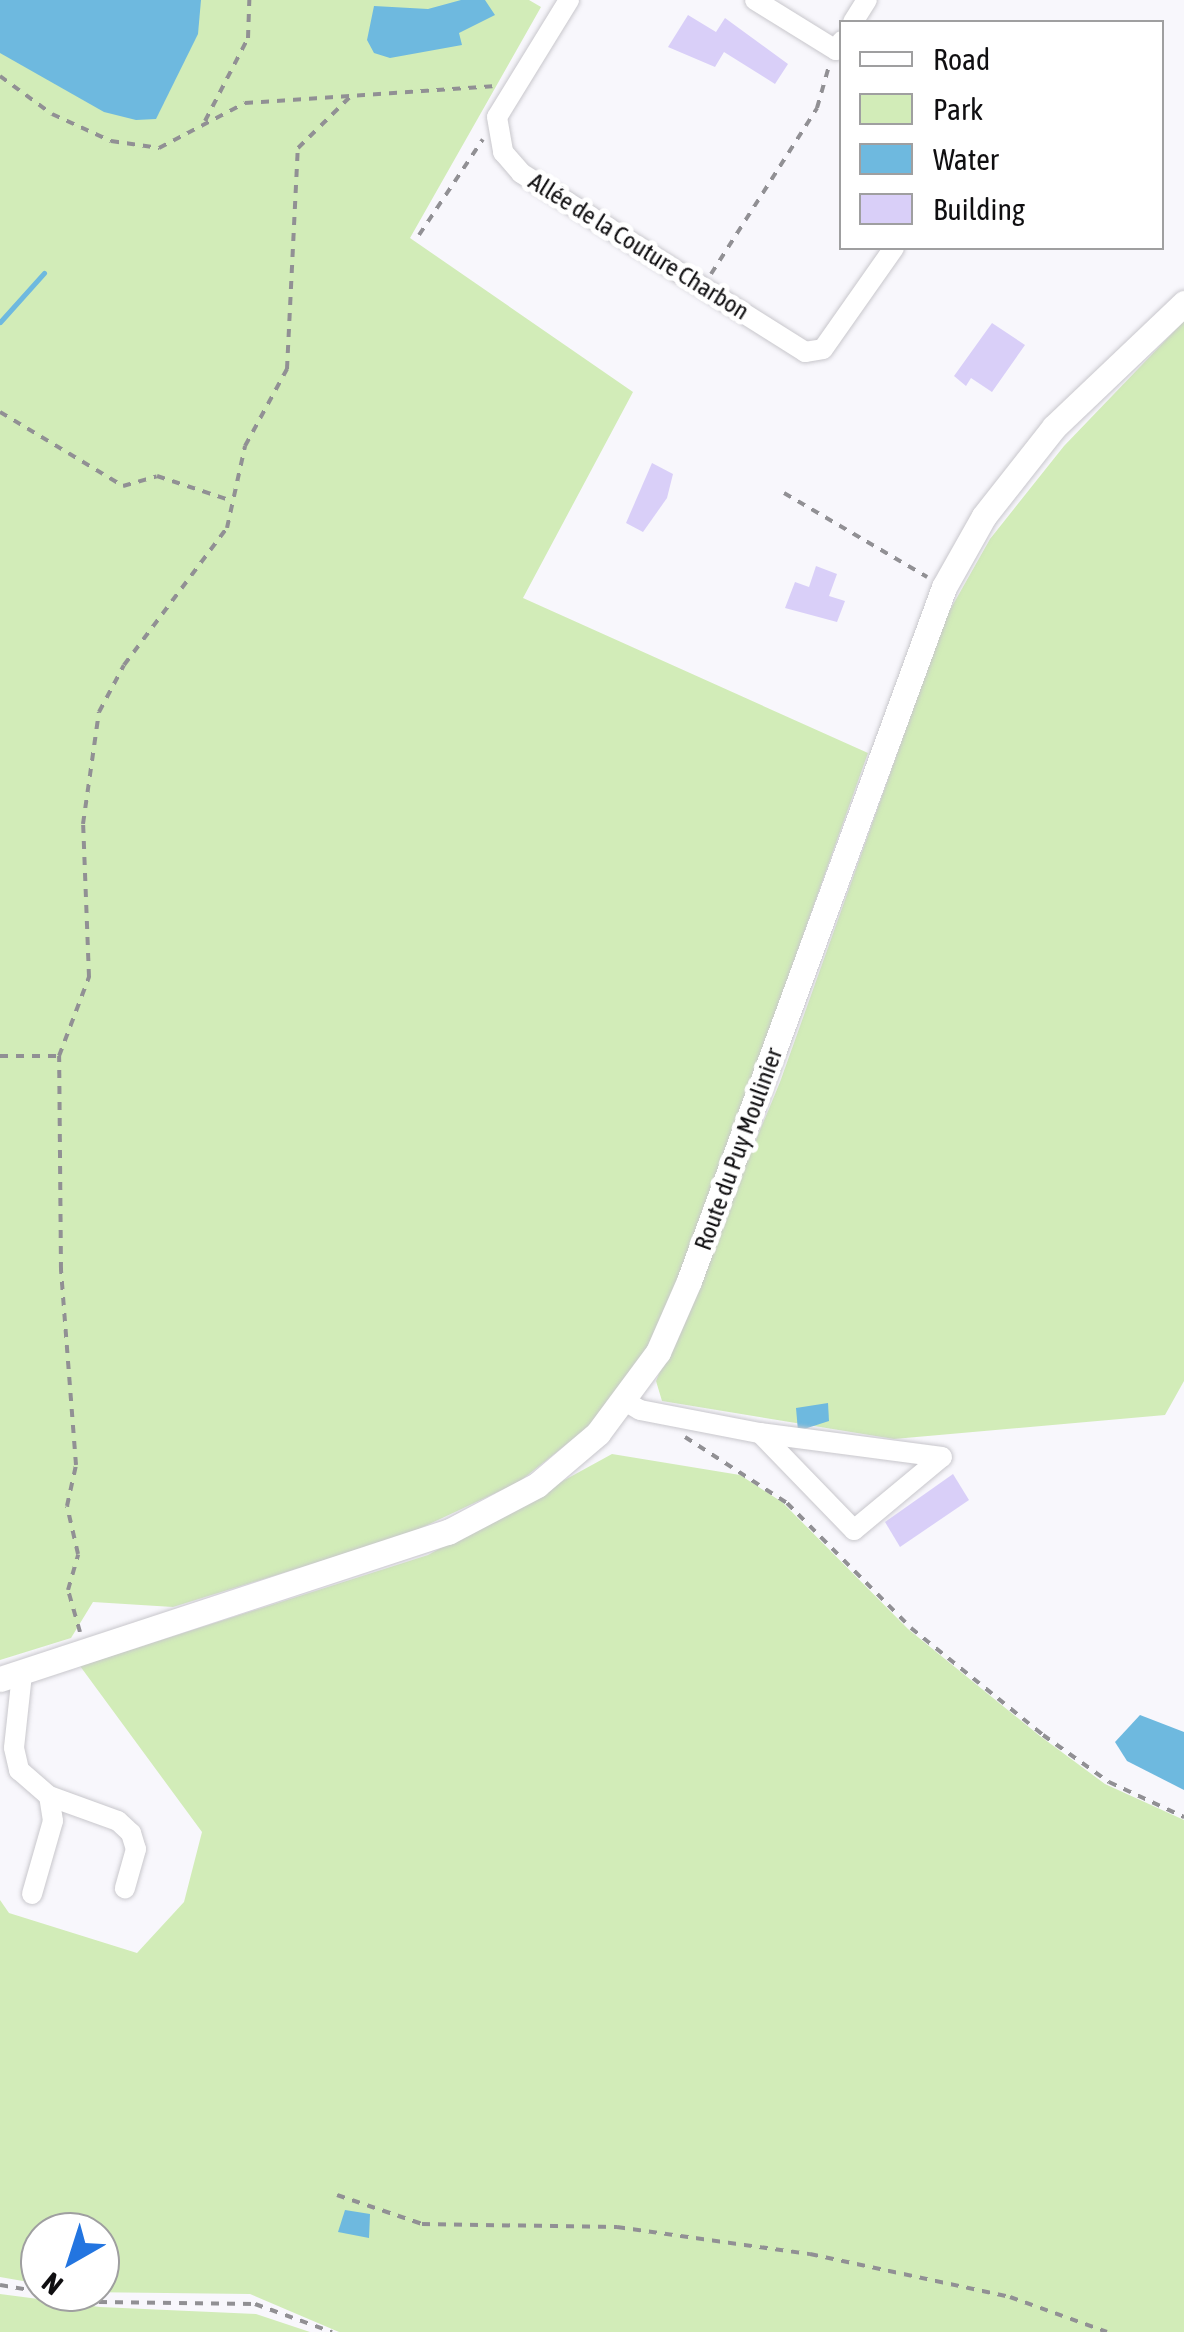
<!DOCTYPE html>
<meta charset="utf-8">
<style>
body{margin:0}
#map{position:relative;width:1184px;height:2332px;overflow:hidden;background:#f8f7fc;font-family:"Asap Condensed",sans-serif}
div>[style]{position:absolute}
.green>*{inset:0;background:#d2ecb8}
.water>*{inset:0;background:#6eb9df}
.stream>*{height:5px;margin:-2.5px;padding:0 2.5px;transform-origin:2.5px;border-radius:2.5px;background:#6eb9df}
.building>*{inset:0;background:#d9cff8}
.path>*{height:4px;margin-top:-2px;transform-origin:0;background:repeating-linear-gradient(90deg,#919094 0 8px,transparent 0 16px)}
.roads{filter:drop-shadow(0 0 2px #c8c7cc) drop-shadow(0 0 2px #c8c7cc)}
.minor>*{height:20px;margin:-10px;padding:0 10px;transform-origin:10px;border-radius:10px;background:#fff}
.major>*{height:25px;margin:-12.5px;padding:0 12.5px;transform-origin:12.5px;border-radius:12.5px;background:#fff}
span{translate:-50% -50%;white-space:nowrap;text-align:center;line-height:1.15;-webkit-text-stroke:10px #fff;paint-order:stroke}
.street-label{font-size:25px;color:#100f11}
.legend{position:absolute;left:839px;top:20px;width:325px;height:230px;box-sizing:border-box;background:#fff;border:2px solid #9f9fa0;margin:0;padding:12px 18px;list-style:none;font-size:30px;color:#100f11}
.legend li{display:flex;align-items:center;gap:20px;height:50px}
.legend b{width:50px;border:2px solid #9f9fa0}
.north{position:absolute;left:20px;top:2212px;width:100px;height:100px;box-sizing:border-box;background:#fff;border:2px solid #9f9fa0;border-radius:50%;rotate:219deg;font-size:28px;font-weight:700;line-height:40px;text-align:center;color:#100f11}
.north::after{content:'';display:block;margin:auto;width:35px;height:45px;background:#2375e0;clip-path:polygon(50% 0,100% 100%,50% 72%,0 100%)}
</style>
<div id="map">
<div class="green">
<div style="clip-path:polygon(0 0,529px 0,541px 7px,410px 238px,633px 392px,523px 598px,868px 753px,693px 1244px,651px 1343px,592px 1424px,519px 1482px,406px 1535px,173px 1607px,93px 1602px,71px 1638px,0 1660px)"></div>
<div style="clip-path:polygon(1184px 321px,1184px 1381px,1165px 1415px,894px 1439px,662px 1401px,656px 1381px,780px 1082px,946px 617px,990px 539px,1064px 446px)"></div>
<div style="clip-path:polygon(612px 1454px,740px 1475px,782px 1502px,908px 1629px,1040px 1736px,1105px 1784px,1184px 1820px,1184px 2332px,339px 2332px,250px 2294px,81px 2292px,100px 2292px,100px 2232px,40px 2232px,40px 2284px,0 2277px,0 1900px,9px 1913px,137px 1953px,184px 1902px,202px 1832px,80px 1666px,428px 1555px)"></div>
<div style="clip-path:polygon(0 2294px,100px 2307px,256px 2314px,310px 2332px,0 2332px)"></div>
</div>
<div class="water">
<div style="clip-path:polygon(0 0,201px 0,198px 34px,156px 119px,136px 120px,104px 112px,0 53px)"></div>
<div style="clip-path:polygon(461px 0,485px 0,495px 15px,459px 33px,462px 45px,390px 58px,374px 53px,367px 40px,374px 6px,428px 9px)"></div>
<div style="clip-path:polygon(828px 1403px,829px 1421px,798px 1431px,796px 1408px)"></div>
<div style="clip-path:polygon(1140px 1715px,1184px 1732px,1184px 1790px,1127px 1761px,1115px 1742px)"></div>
<div style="clip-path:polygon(345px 2210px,370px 2214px,369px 2238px,338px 2232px)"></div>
</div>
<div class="stream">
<div style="left:0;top:322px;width:66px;rotate:-48.1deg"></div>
</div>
<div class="building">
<div style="clip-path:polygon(688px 15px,716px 32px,725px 18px,788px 64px,775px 84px,724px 52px,715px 67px,668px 47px)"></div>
<div style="clip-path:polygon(992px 323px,1025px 345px,992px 392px,971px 378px,966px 386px,954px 376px)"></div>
<div style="clip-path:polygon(652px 463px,673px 474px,667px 498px,643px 532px,626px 523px)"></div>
<div style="clip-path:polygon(816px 566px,837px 574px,829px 596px,845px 601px,837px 622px,785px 608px,795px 582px,809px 587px)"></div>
<div style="clip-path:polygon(953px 1474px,969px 1500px,900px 1547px,885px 1522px)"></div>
</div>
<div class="path">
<div style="left:0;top:76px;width:64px;rotate:36.2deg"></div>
<div style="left:52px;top:114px;width:65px;rotate:24.6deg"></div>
<div style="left:111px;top:141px;width:49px;rotate:8.3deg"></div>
<div style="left:159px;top:148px;width:97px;rotate:-27.6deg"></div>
<div style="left:245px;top:103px;width:248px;rotate:-3.9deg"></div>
<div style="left:205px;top:121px;width:93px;rotate:-62.6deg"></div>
<div style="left:248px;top:38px;width:38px;rotate:-88deg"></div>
<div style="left:419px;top:235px;width:115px;rotate:-56.3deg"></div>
<div style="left:711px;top:274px;width:197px;rotate:-57.4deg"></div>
<div style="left:817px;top:108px;width:44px;rotate:-74.1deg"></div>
<div style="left:0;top:412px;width:144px;rotate:31deg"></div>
<div style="left:123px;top:486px;width:35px;rotate:-16deg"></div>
<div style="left:157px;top:476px;width:79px;rotate:18.4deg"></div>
<div style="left:784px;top:493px;width:166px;rotate:30.4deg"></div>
<div style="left:0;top:1056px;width:59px"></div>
<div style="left:685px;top:1437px;width:121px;rotate:32.9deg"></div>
<div style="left:787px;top:1503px;width:176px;rotate:45.2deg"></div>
<div style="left:911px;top:1628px;width:170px;rotate:39deg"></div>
<div style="left:1043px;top:1735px;width:81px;rotate:35.5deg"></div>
<div style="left:1109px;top:1782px;width:83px;rotate:25deg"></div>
<div style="left:80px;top:1632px;width:44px;rotate:-105.9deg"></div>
<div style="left:68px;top:1590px;width:37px;rotate:-74deg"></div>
<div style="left:78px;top:1554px;width:49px;rotate:-102.9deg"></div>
<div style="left:67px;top:1506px;width:42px;rotate:-77.6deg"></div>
<div style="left:76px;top:1465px;width:196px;rotate:-94.4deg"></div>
<div style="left:61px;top:1270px;width:214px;rotate:-90.5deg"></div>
<div style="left:59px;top:1056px;width:85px;rotate:-69.2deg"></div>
<div style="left:89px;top:977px;width:153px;rotate:-92.2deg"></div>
<div style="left:83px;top:824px;width:113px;rotate:-81.9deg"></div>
<div style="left:99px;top:712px;width:53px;rotate:-62deg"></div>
<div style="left:124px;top:665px;width:171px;rotate:-53.1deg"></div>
<div style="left:227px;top:528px;width:84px;rotate:-77.6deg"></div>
<div style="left:245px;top:446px;width:88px;rotate:-61.4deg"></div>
<div style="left:287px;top:369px;width:221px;rotate:-87.2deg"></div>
<div style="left:298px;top:148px;width:77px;rotate:-44.5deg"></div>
<div style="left:337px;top:2195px;width:90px;rotate:18.8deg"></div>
<div style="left:422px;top:2224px;width:195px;rotate:0.9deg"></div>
<div style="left:617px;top:2227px;width:195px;rotate:8deg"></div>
<div style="left:810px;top:2254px;width:205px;rotate:12.1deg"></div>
<div style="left:1010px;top:2297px;width:103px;rotate:19.8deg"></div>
<div style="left:0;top:2285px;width:100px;rotate:9.7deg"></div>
<div style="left:99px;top:2302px;width:156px;rotate:0.7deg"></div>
<div style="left:255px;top:2304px;width:82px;rotate:20deg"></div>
</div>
<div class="roads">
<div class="minor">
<div style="left:569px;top:0;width:137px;rotate:121.6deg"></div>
<div style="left:497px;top:117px;width:36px;rotate:80deg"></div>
<div style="left:503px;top:152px;width:28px;rotate:49deg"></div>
<div style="left:521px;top:173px;width:336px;rotate:32.2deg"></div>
<div style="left:805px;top:352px;width:18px;rotate:-9deg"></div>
<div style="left:823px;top:349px;width:123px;rotate:-54.9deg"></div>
<div style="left:755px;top:0;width:95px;rotate:31.7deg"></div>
<div style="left:836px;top:50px;width:11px;rotate:-56deg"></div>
<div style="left:853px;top:22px;width:26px;rotate:-58deg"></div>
<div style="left:625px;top:1401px;width:17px;rotate:31deg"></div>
<div style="left:640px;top:1410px;width:122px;rotate:10.9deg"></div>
<div style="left:760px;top:1433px;width:135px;rotate:45.9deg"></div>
<div style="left:854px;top:1530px;width:114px;rotate:-39.7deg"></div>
<div style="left:942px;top:1457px;width:184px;rotate:-172.5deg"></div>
<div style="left:22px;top:1674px;width:74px;rotate:96.2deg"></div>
<div style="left:14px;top:1748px;width:23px;rotate:77deg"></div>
<div style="left:19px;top:1770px;width:40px;rotate:41deg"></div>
<div style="left:49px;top:1796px;width:73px;rotate:19.9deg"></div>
<div style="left:118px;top:1821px;width:18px;rotate:43deg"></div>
<div style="left:131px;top:1833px;width:17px;rotate:73deg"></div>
<div style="left:136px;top:1849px;width:41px;rotate:105.8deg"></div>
<div style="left:32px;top:1894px;width:76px;rotate:-74deg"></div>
<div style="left:53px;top:1821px;width:25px;rotate:-99deg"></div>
</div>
<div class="major">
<div style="left:0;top:1679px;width:472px;rotate:-18.2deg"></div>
<div style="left:448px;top:1532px;width:101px;rotate:-27.8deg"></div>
<div style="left:537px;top:1485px;width:80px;rotate:-40.4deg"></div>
<div style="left:598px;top:1433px;width:101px;rotate:-53.5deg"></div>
<div style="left:658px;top:1352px;width:77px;rotate:-66.4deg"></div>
<div style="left:689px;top:1281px;width:739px;rotate:-69.82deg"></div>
<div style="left:944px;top:587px;width:81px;rotate:-60.6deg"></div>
<div style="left:984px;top:516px;width:113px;rotate:-51.8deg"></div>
<div style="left:1054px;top:427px;width:180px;rotate:-43.6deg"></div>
</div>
</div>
<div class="street-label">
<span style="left:639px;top:246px;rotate:32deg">Allée de la Couture Charbon</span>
<span style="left:738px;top:1149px;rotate:-70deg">Route du Puy Moulinier</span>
</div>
<ul class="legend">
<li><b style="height:12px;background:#fff"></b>Road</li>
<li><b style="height:28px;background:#d2ecb8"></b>Park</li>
<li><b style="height:28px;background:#6eb9df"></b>Water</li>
<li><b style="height:28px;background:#d9cff8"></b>Building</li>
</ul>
<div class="north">N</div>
</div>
